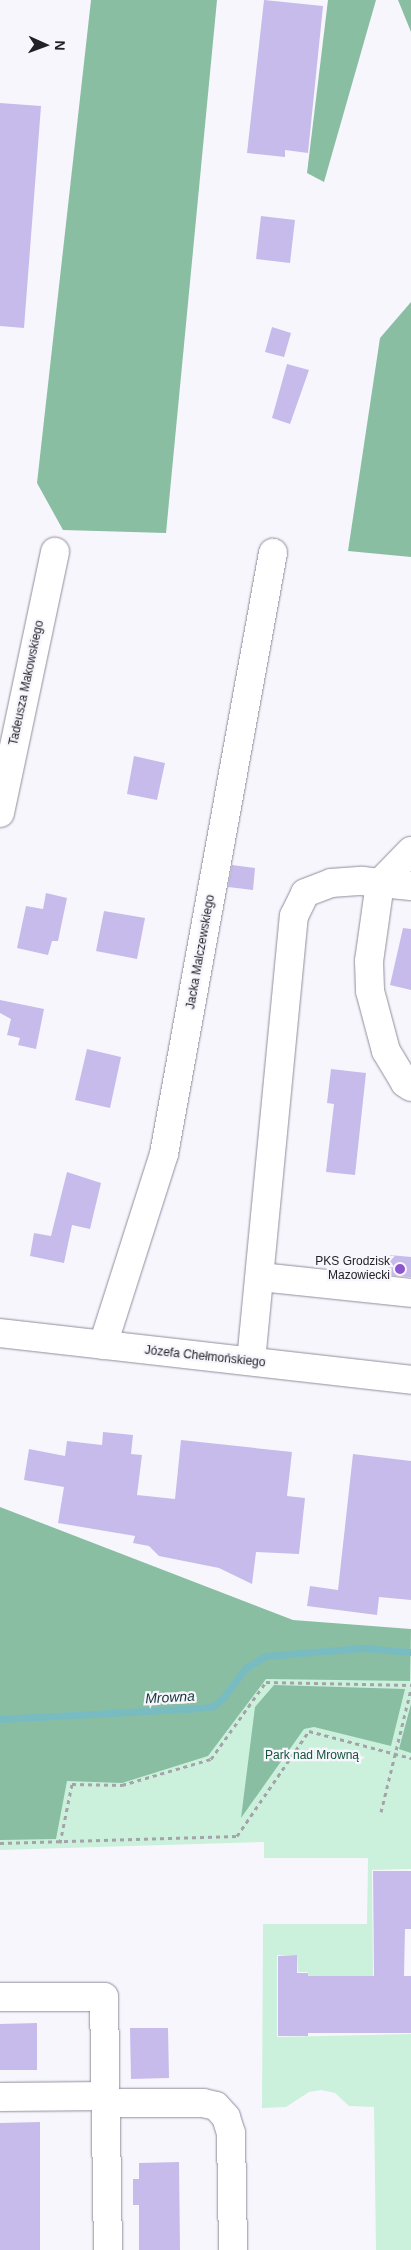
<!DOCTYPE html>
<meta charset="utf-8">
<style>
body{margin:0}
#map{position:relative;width:411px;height:2250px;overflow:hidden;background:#f8f6fd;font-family:Arial,sans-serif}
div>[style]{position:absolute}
.green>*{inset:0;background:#cbf1dc}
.forest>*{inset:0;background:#89bea3}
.stream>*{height:7px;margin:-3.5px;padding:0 3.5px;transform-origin:3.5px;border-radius:3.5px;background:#78bcc1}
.building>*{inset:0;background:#c7bbec}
.path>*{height:3px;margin-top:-1.5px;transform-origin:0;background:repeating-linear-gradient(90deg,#a5a3aa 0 4px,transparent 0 8px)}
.roads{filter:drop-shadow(0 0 1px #918d9e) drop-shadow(0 0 1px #918d9e)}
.minor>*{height:28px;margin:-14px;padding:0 14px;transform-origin:14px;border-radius:14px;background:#fff}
.dots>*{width:14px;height:14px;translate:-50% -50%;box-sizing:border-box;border:2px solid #f8f6fd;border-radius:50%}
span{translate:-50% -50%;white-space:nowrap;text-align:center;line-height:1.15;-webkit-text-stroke:4.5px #f8f6fd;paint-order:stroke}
.street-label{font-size:12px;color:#222127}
.poi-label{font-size:12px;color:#222127}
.right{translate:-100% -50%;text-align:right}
.park-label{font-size:12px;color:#115339}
.water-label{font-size:14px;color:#143638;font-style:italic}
.north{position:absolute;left:20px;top:20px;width:50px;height:50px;-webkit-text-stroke:4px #f8f6fd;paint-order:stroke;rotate:92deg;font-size:14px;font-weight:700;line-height:20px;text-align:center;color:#222127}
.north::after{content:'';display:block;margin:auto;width:18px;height:22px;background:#222127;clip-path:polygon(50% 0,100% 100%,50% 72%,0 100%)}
</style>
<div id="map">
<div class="green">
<div style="clip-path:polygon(411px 1629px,411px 1869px,372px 1870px,373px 1976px,308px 1976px,308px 1972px,298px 1972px,297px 1955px,277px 1955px,277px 2037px,411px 2034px,411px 2250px,376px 2250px,374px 2107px,349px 2106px,335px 2093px,321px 2090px,309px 2092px,286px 2107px,262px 2108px,263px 1924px,367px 1924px,368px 1858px,264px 1858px,264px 1842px,0 1850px,0 1738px)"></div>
</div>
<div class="forest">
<div style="clip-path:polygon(91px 0,217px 0,166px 533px,63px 530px,37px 483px)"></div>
<div style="clip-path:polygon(328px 0,376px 0,324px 182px,307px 173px)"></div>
<div style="clip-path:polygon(398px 0,411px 0,411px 32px)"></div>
<div style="clip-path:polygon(411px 302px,411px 557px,348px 551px,380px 338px)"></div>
<div style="clip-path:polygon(0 1507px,293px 1620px,411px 1629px,410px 1681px,266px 1679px,208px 1756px,122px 1783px,67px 1781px,56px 1839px,0 1840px)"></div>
<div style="clip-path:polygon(274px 1685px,405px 1689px,391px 1746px,314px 1727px,304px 1729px,241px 1818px,255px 1707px)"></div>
<div style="clip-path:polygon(411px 1704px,411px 1753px,399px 1749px)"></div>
</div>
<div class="stream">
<div style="left:0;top:1719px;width:202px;rotate:-3.1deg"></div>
<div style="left:202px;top:1708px;width:12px;rotate:-9deg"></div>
<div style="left:214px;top:1706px;width:12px;rotate:-42deg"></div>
<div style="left:223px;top:1698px;width:38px;rotate:-53deg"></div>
<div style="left:246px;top:1668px;width:22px;rotate:-32deg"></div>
<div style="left:265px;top:1656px;width:98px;rotate:-4.7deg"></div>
<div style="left:363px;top:1648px;width:48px;rotate:4.8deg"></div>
</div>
<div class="building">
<div style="clip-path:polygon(264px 0,323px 6px,308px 153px,285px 150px,285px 157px,247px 153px)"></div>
<div style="clip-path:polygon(0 103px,41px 106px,24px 328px,0 326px)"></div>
<div style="clip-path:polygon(261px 216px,295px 220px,290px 263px,256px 259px)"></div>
<div style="clip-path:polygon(272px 327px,291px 333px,284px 357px,265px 352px)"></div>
<div style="clip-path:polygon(287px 364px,309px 370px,290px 424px,272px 418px)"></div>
<div style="clip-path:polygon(134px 756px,165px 763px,157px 800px,127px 794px)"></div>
<div style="clip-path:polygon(232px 865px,255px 868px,253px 890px,228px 887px)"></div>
<div style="clip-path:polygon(46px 893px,67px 898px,58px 941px,52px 941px,48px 955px,17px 948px,26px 906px,43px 909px)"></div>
<div style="clip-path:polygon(104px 911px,145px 918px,137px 959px,96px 951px)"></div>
<div style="clip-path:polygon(403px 928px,411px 929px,411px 990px,390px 985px)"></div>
<div style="clip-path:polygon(0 1000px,44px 1009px,36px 1049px,18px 1045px,20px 1038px,7px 1035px,11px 1019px,0 1013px)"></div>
<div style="clip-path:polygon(87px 1049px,121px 1057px,110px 1108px,75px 1100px)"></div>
<div style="clip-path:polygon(331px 1069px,366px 1073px,355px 1175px,326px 1172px,334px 1104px,327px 1103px)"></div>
<div style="clip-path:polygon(67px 1172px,101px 1183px,90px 1229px,72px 1225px,64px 1263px,30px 1256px,34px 1233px,51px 1236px)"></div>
<div style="clip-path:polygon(390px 1255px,411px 1257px,411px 1277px,388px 1275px)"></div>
<div style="clip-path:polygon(103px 1432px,133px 1435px,131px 1454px,142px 1455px,137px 1495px,175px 1499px,181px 1440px,292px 1452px,287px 1496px,305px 1498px,299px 1554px,256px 1552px,252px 1584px,219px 1568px,159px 1556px,149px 1546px,133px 1543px,135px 1536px,58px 1523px,64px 1487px,24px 1480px,29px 1449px,65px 1456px,67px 1441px,102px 1445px)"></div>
<div style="clip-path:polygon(353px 1454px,411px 1461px,411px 1600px,379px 1597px,377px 1615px,307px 1606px,310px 1586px,338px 1590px)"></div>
<div style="clip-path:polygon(373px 1871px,411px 1871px,411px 1929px,405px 1929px,404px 1976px,411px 1976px,411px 2033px,308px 2033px,308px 2036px,278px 2036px,278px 1956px,297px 1955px,297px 1973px,308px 1973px,308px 1976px,374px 1976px)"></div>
<div style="clip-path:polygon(37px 2023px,37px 2070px,0 2070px,0 2024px)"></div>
<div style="clip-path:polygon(130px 2028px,168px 2028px,169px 2078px,131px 2079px)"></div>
<div style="clip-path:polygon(40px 2122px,40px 2250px,0 2250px,0 2123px)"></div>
<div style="clip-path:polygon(179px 2162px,180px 2250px,139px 2250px,139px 2205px,133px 2205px,133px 2179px,139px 2179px,139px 2163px)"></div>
</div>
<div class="path">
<div style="left:381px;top:1812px;width:127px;rotate:-76.3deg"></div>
<div style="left:0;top:1843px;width:237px;rotate:-1.7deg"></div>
<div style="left:237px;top:1836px;width:127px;rotate:-55.6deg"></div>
<div style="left:309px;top:1731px;width:106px;rotate:14.8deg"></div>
<div style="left:60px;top:1843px;width:60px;rotate:-78.5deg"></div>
<div style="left:72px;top:1784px;width:50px;rotate:1.1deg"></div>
<div style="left:122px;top:1785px;width:93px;rotate:-16.3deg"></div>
<div style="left:211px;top:1759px;width:95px;rotate:-54.5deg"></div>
<div style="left:266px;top:1682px;width:145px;rotate:1.2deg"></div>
</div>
<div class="roads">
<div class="minor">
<div style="left:0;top:813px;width:267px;rotate:-78.1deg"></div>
<div style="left:411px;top:851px;width:45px;rotate:134.1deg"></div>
<div style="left:380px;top:883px;width:79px;rotate:98deg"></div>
<div style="left:369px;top:961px;width:30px;rotate:88deg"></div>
<div style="left:370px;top:991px;width:62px;rotate:75.1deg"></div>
<div style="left:386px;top:1051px;width:37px;rotate:59deg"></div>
<div style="left:405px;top:1083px;width:7px;rotate:34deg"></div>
<div style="left:260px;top:1277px;width:152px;rotate:6deg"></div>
<div style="left:0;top:1333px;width:414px;rotate:6.5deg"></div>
<div style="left:103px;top:1345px;width:201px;rotate:-72.3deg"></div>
<div style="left:164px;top:1154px;width:611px;rotate:-79.72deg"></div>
<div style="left:251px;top:1361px;width:447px;rotate:-84.5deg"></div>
<div style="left:294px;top:916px;width:25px;rotate:-64deg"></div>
<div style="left:305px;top:893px;width:28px;rotate:-21deg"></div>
<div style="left:331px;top:883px;width:31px;rotate:-4deg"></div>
<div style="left:362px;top:881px;width:49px;rotate:5.8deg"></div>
<div style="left:0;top:1997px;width:104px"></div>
<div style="left:104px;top:1997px;width:253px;rotate:89.1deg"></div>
<div style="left:0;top:2097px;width:106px;rotate:-0.5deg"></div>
<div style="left:106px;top:2103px;width:97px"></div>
<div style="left:203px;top:2103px;width:13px;rotate:13deg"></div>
<div style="left:216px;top:2106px;width:15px;rotate:48deg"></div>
<div style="left:226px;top:2117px;width:17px;rotate:73deg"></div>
<div style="left:231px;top:2133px;width:117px;rotate:89deg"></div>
</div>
</div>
<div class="dots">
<div style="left:400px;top:1269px;background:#8e56cd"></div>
</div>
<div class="street-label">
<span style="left:27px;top:683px;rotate:-78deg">Tadeusza Makowskiego</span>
<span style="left:201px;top:952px;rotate:-80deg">Jacka Malczewskiego</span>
<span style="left:205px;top:1357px;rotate:6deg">Józefa Chełmońskiego</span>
</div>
<div class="poi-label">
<span class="right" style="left:390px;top:1269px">PKS Grodzisk<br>Mazowiecki</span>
</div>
<div class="park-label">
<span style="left:312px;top:1756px">Park nad Mrowną</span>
</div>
<div class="water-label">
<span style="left:170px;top:1697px;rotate:-3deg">Mrowna</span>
</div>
<div class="north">N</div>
</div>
